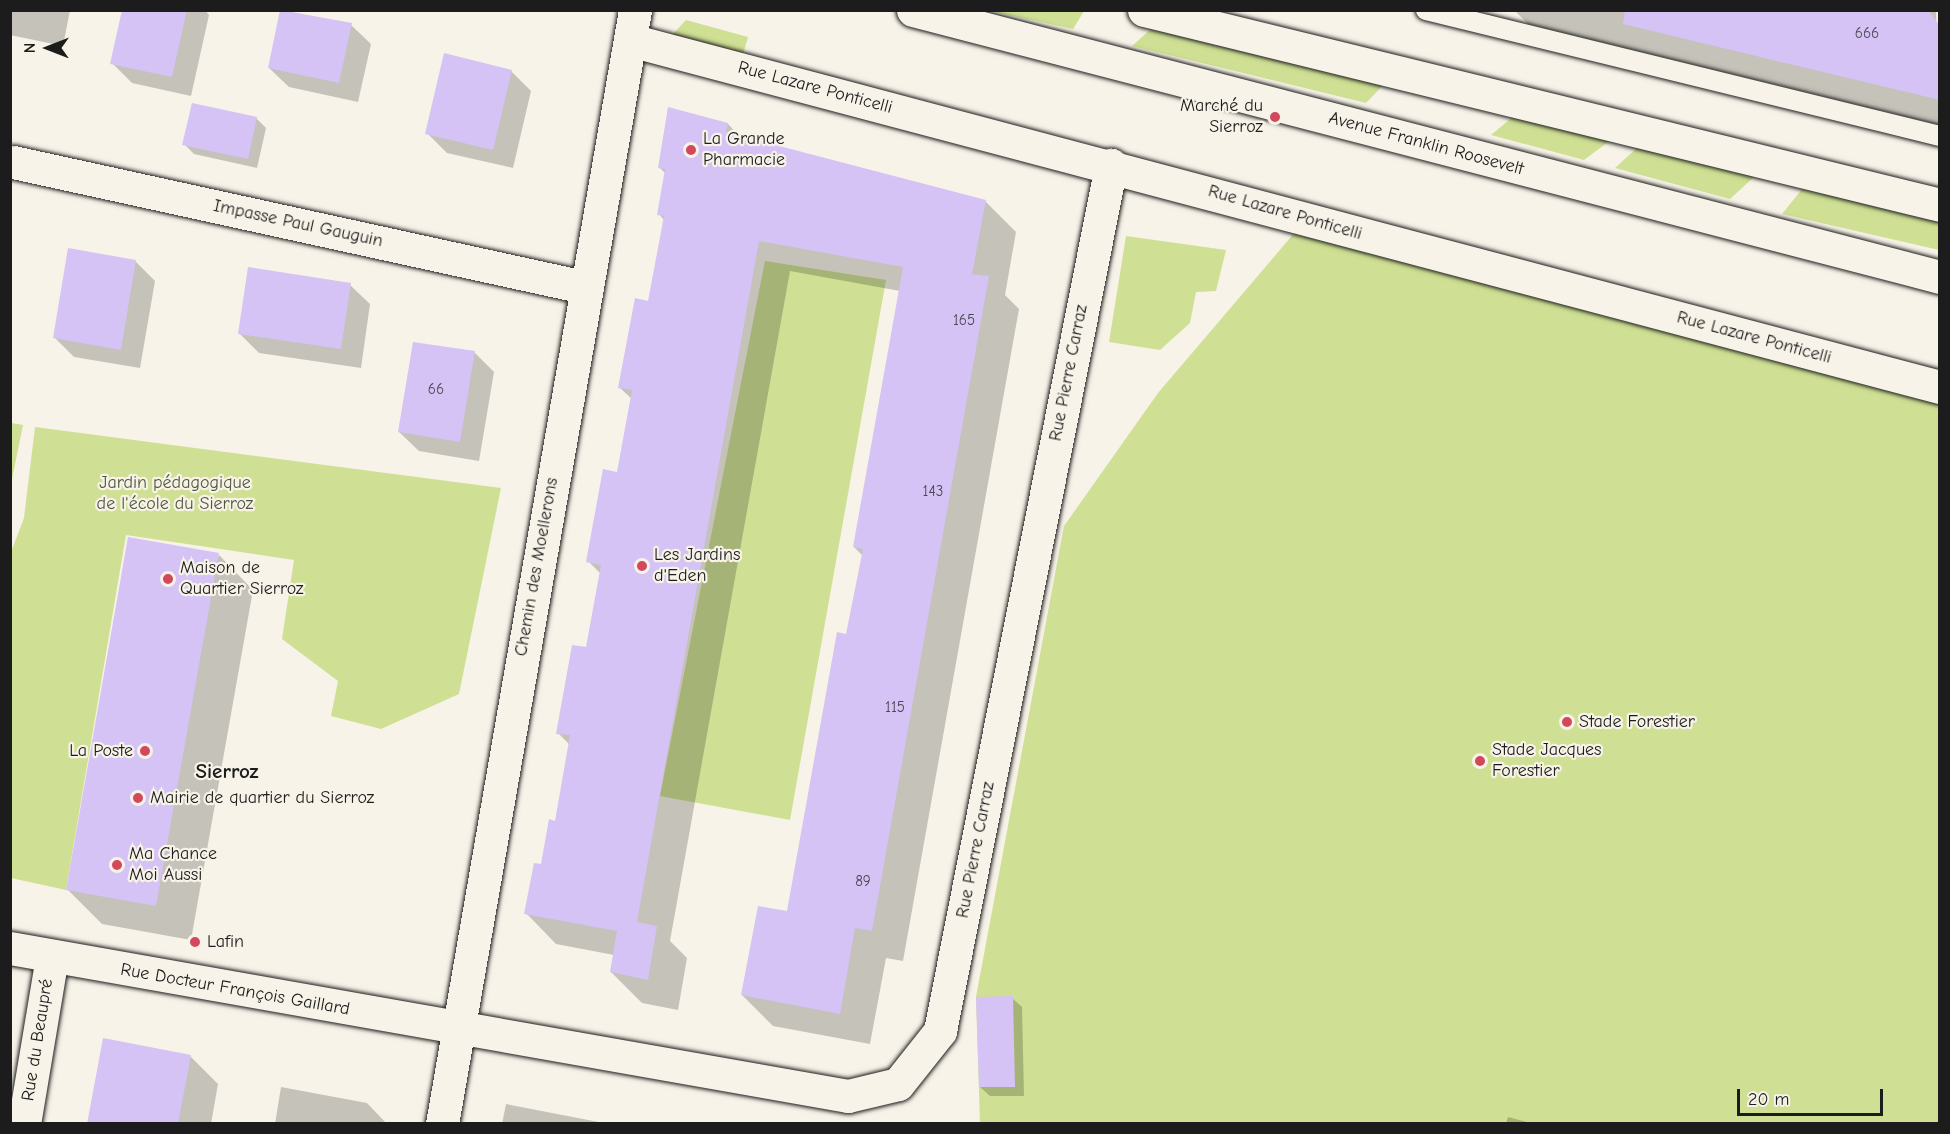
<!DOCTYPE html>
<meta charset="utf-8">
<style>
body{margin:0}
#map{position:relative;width:1950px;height:1134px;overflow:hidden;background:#f7f3e8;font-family:"Comic Neue",sans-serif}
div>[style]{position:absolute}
.green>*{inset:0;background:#cfe094}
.shadow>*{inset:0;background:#0003}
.building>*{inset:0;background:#d4c3f4}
.roads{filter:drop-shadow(0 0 2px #1c1c1c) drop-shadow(0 0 2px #1c1c1c)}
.service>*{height:20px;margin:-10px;padding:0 10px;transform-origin:10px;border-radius:10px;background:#f7f3e8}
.minor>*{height:33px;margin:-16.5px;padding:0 16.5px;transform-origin:16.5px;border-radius:16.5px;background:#f7f3e8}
.primary>*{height:33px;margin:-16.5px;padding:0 16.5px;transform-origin:16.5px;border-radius:16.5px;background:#f7f3e8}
.dots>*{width:16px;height:16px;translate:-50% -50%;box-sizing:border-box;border:3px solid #f7f3e8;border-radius:50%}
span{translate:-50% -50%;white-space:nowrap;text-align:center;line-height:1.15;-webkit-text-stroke:4.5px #f7f3e8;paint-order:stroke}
.number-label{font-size:15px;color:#4a4652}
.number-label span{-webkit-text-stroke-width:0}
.street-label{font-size:18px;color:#1c1c1c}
.poi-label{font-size:18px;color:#1c1c1c}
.right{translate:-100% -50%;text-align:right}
.left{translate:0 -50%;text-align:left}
.park-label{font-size:18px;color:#525740}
.quarter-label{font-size:21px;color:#1c1c1c;font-weight:700}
.frame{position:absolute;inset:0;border:12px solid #1c1c1c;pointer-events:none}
.north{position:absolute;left:18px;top:18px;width:60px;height:60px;-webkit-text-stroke:4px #f7f3e8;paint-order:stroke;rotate:270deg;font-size:16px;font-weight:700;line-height:24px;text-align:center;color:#1c1c1c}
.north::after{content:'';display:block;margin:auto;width:21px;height:27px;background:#1c1c1c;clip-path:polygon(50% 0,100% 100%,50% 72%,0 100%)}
.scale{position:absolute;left:1737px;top:1089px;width:146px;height:27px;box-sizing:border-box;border:3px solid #1c1c1c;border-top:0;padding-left:8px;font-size:18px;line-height:21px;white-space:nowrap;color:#1c1c1c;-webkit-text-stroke:4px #f7f3e8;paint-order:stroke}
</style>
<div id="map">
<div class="green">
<div style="clip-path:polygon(990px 11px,1084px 11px,1073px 29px)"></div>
<div style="clip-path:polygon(686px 20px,748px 37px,741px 61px,672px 35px)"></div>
<div style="clip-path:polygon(1153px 27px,1386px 82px,1366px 103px,1132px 46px)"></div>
<div style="clip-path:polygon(1515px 115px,1612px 139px,1584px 160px,1491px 135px)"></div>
<div style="clip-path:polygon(1639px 146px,1755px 176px,1730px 199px,1615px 168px)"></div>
<div style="clip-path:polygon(1803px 188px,1939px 219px,1939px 250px,1782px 214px)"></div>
<div style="clip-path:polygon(1296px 231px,1939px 399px,1939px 1123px,980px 1123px,976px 997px,1064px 526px,1158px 393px)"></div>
<div style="clip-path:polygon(1126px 236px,1226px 250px,1216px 291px,1196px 292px,1190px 323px,1160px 350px,1109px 342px)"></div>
<div style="clip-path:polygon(765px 261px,886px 280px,790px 820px,660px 796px)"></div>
<div style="clip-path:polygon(11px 423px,23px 425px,11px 484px,10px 423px)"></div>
<div style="clip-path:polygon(35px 427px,501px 488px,459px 694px,381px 729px,331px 716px,338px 681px,282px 639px,294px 560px,126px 535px,66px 890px,11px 878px,11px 552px,24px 518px)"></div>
</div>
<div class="shadow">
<div style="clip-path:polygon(10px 10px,70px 10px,63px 46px,10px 35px)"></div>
<div style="clip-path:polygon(123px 10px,205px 10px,209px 15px,191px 96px,132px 83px,112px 63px)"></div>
<div style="clip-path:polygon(282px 10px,351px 25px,371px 44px,358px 102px,289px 87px,269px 68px)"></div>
<div style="clip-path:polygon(1514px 10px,1936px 10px,1940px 125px,1528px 24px)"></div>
<div style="clip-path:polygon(511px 71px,531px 91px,513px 168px,447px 153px,427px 133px)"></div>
<div style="clip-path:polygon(256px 118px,266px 128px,257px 168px,194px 154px,184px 144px)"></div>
<div style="clip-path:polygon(728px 124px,740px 137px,985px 201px,1016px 232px,1005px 295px,1019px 309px,903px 961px,886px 958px,870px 1044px,773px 1026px,742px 995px,789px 913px,863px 556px,854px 547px,900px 291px,790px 271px,670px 941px,687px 958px,678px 1010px,642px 1003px,611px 972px,614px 955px,556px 944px,526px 913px,556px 822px,570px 745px,558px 733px,587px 649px,601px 574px,588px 561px,618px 474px,632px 399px,620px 388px,649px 303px,664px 220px,659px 214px,666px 174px,660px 168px)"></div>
<div style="clip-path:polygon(135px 261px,155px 281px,140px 368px,74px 357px,54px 337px)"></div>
<div style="clip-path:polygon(350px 285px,370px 304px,361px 368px,259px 353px,239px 333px)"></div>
<div style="clip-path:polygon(474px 352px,494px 372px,479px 461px,419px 451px,399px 432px)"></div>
<div style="clip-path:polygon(219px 555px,253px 590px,191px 940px,102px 924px,67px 889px)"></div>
<div style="clip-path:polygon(1012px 998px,1022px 1007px,1024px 1096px,990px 1096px,980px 1087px)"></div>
<div style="clip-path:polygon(190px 1056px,218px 1084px,211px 1124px,88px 1124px)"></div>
<div style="clip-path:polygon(281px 1087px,367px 1103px,387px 1124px,275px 1124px)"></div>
<div style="clip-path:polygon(506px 1104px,609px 1124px,502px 1124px)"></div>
<div style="clip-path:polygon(1508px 1117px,1534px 1124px,1506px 1124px)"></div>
</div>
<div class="building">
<div style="clip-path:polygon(122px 10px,187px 10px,172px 77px,110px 64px)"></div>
<div style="clip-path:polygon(280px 10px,352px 23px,339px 83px,268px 68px)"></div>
<div style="clip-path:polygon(1625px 10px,1928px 10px,1940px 26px,1940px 100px,1623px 24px)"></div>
<div style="clip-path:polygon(444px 53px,512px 70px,493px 150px,425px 134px)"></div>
<div style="clip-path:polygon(192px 103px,257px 117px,248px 159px,182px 145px)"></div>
<div style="clip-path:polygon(668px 107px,728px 123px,726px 132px,986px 200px,972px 274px,989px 276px,872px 931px,855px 928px,840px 1014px,741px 995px,758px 906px,787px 911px,837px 632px,846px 634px,863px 549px,853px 547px,903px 267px,759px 241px,637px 922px,657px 926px,648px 980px,610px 972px,617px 931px,524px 914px,534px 863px,541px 864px,549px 819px,555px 821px,570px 735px,556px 734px,572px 645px,586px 647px,601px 565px,586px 562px,603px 469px,617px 472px,632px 390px,618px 388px,635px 298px,648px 301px,664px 216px,657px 215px,665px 169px,658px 168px)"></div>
<div style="clip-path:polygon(68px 248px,136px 260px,121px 350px,53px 338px)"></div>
<div style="clip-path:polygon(248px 267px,351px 283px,341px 349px,238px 334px)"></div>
<div style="clip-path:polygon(413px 342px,475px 351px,460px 442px,398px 432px)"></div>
<div style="clip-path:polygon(128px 537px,219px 553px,156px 906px,66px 890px)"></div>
<div style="clip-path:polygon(1013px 996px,1015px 1087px,979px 1087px,976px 997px)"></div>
<div style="clip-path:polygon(103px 1038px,191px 1055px,178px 1124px,87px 1124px)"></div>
</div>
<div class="roads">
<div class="service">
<div style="left:1426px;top:10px;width:529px;rotate:13.77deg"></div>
</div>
<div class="minor">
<div style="left:630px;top:40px;width:1355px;rotate:14.84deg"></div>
<div style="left:13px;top:162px;width:585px;rotate:12.35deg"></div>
<div style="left:10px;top:948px;width:851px;rotate:10.02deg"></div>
<div style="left:848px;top:1096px;width:51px;rotate:-13.5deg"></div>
<div style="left:898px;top:1084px;width:68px;rotate:-51.6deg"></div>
<div style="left:940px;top:1031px;width:883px;rotate:-78.83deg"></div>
<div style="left:24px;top:1124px;width:170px;rotate:-80.5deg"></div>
<div style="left:442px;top:1124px;width:1131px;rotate:-80.17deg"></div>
</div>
<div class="primary">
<div style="left:913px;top:10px;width:1061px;rotate:14.57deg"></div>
<div style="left:1144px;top:10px;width:820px;rotate:13.76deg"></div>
</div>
</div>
<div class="dots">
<div style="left:1275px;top:117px;background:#d1495b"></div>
<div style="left:691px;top:150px;background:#d1495b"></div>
<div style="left:642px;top:566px;background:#d1495b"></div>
<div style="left:168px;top:579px;background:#d1495b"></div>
<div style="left:1567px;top:722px;background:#d1495b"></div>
<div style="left:145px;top:751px;background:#d1495b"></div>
<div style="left:1480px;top:761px;background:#d1495b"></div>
<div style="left:138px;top:798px;background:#d1495b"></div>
<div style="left:117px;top:865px;background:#d1495b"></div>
<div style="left:195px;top:942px;background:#d1495b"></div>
</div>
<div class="number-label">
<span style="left:1867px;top:34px">666</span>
<span style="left:964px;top:321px">165</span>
<span style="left:436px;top:390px">66</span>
<span style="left:933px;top:492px">143</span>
<span style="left:895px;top:708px">115</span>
<span style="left:863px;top:882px">89</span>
</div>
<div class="street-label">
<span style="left:815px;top:88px;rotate:15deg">Rue Lazare Ponticelli</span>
<span style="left:1426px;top:144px;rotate:15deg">Avenue Franklin Roosevelt</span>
<span style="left:1285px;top:213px;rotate:16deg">Rue Lazare Ponticelli</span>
<span style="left:298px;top:224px;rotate:12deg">Impasse Paul Gauguin</span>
<span style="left:1754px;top:338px;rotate:15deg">Rue Lazare Ponticelli</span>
<span style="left:1069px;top:373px;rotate:-79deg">Rue Pierre Carraz</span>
<span style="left:537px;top:567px;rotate:-80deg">Chemin des Moellerons</span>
<span style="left:976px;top:850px;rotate:-79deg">Rue Pierre Carraz</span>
<span style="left:235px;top:990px;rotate:10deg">Rue Docteur François Gaillard</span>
<span style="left:38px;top:1040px;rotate:-81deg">Rue du Beaupré</span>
</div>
<div class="poi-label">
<span class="right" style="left:1263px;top:117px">Marché du<br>Sierroz</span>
<span class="left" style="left:703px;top:150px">La Grande<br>Pharmacie</span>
<span class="left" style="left:654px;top:566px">Les Jardins<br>d'Eden</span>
<span class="left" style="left:180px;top:579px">Maison de<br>Quartier Sierroz</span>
<span class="left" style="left:1579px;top:722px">Stade Forestier</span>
<span class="right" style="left:133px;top:751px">La Poste</span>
<span class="left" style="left:1492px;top:761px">Stade Jacques<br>Forestier</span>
<span class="left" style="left:150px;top:798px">Mairie de quartier du Sierroz</span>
<span class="left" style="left:129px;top:865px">Ma Chance<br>Moi Aussi</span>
<span class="left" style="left:207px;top:942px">Lafin</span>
</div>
<div class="park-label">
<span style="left:175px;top:494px">Jardin pédagogique<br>de l'école du Sierroz</span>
</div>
<div class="quarter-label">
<span style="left:227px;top:771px">Sierroz</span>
</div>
<div class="frame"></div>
<div class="north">N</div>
<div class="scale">20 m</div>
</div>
